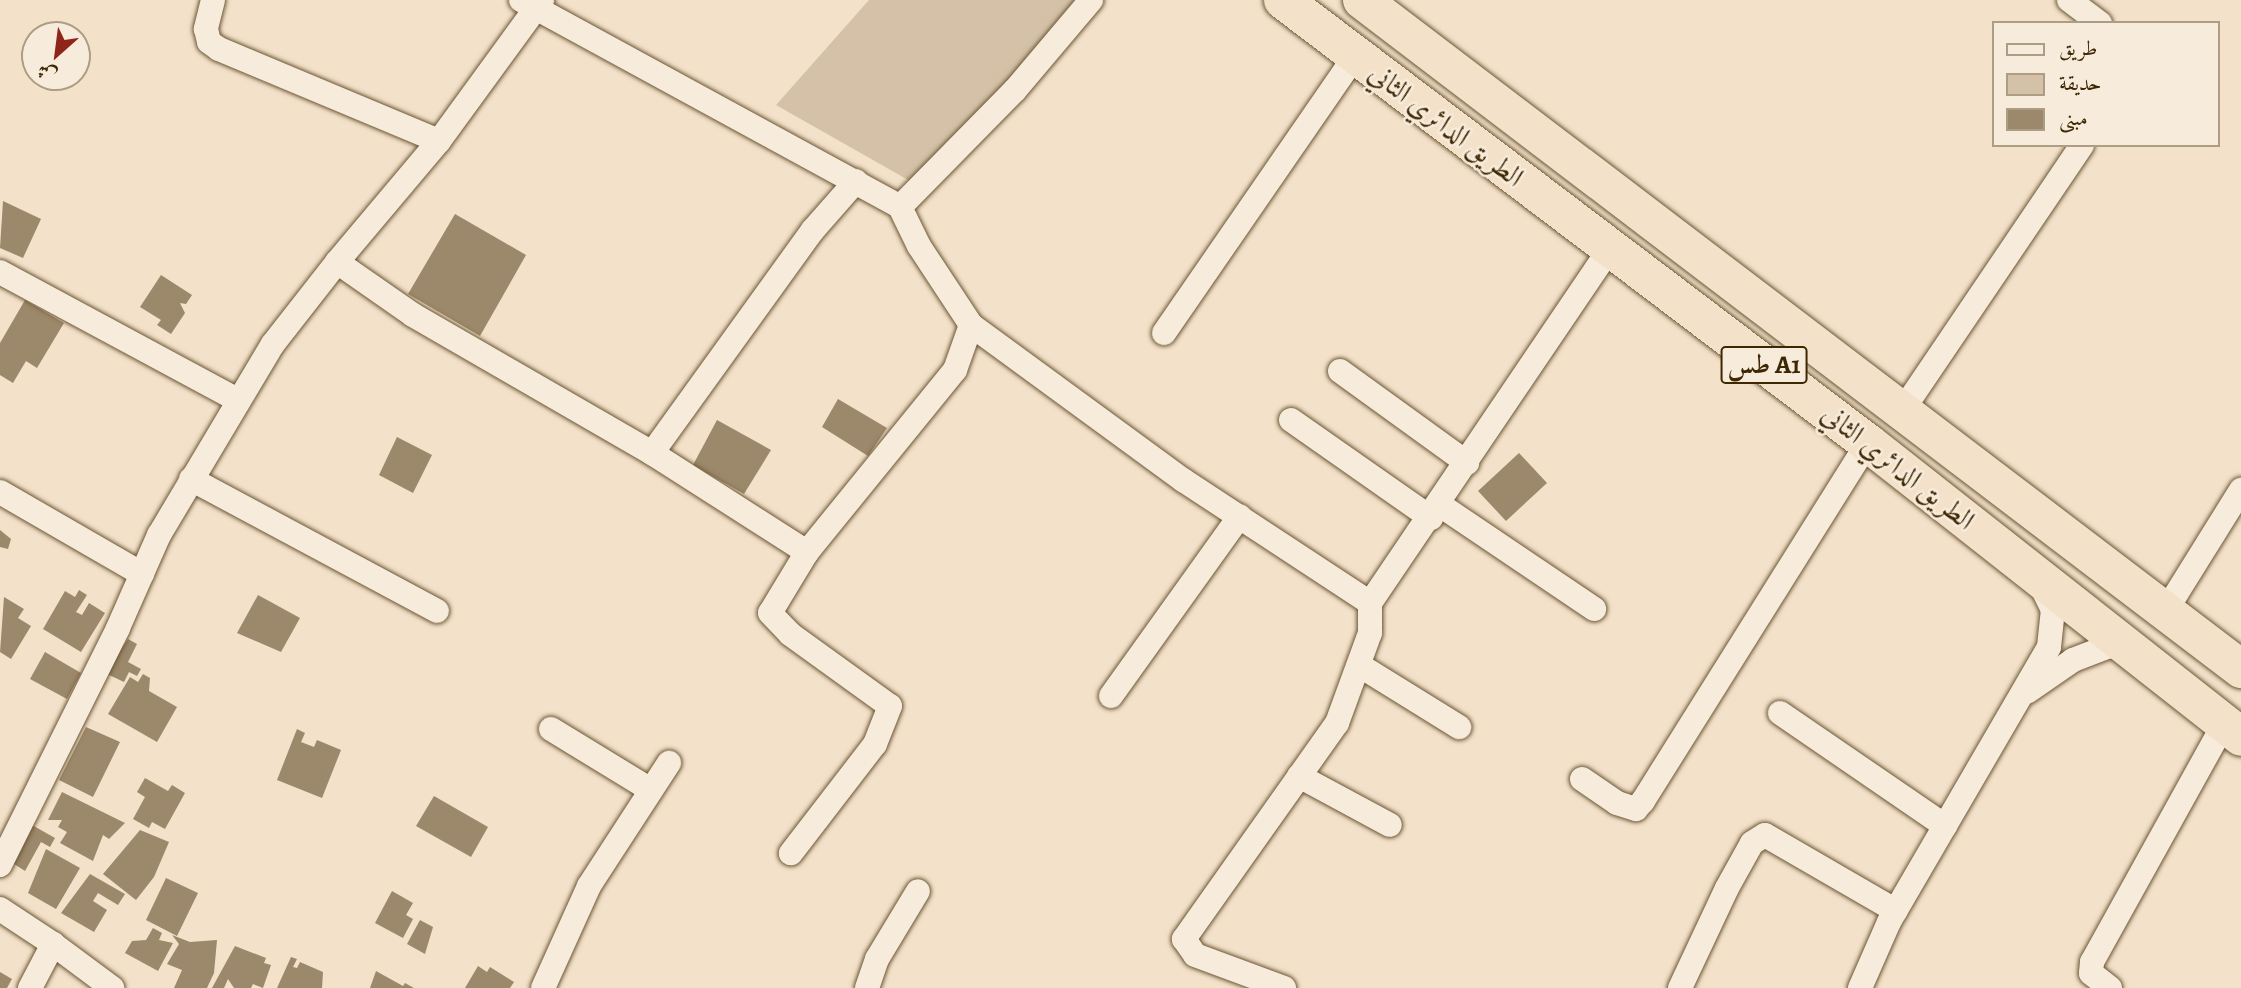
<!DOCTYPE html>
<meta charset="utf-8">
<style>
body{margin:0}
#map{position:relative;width:2241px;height:988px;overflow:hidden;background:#f3e1c9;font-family:Alegreya,Amiri,serif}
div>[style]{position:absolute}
.green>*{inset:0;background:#d4c1a7}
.building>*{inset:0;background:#9c886a}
.roads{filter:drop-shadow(0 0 2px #6b5634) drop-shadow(0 0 2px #6b5634)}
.minor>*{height:24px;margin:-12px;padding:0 12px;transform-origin:12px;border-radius:12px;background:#f7ecdc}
.trunk>*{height:38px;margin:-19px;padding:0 19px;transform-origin:19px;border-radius:19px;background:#f3e1c9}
span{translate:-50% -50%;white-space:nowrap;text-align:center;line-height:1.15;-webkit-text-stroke:5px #f7ecdc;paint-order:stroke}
.shield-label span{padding:2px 5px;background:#f7ecdc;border:2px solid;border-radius:5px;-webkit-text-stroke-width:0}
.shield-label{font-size:26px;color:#3e2703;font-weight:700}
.street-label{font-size:28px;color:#3e2703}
.legend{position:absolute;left:1992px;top:21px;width:228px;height:126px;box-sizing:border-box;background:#f7ecdc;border:2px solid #ad9d85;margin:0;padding:9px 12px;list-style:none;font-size:21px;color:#3e2703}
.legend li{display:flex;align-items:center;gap:14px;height:35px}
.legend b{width:35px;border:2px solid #ad9d85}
.north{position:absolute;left:21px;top:21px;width:70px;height:70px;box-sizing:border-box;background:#f7ecdc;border:2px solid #ad9d85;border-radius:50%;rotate:208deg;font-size:19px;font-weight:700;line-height:28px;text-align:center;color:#3e2703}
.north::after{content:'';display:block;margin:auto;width:24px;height:32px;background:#8f2418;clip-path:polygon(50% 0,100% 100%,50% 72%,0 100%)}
</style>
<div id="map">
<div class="green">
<div style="clip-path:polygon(869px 0,1080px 0,923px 179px,910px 181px,776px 105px)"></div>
</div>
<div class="building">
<div style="clip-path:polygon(3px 201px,41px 219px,23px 258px,0 248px)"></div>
<div style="clip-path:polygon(455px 214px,526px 255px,480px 336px,408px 294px)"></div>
<div style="clip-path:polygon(161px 275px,192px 295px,186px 304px,180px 303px,185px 313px,171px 334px,157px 325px,161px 320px,140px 307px)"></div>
<div style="clip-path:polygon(25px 300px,64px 323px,37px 368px,26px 361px,13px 383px,0 375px,0 343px)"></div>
<div style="clip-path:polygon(838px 399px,887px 428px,868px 456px,822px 427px)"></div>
<div style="clip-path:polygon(717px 420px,771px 450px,744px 494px,693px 465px)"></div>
<div style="clip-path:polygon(397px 437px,432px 455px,413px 493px,379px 475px)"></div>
<div style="clip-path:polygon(1519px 453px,1547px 483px,1506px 521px,1478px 491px)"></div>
<div style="clip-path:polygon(0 530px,11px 539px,8px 549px,0 547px)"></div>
<div style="clip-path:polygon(79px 590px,87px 595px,76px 612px,82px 615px,89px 603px,105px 613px,81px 652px,43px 629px,65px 591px,75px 597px)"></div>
<div style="clip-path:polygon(258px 595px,300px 618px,281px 652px,237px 633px)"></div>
<div style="clip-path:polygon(4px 597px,24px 609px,18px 618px,31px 626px,11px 659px,0 652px)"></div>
<div style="clip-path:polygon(128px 639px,137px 644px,128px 662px,141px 669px,137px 676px,129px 672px,124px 682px,105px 673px)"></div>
<div style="clip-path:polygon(45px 652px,81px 673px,67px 699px,30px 679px)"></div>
<div style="clip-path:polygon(143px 674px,150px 678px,149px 691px,177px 707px,157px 742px,108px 714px,130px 677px,138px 682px)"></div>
<div style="clip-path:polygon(86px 727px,120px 742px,93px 797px,59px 780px)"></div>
<div style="clip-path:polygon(297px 729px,305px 733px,301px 742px,314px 747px,317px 740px,341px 750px,322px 798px,277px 780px)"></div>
<div style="clip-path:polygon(145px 778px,168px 791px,172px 785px,185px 793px,165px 829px,152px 822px,149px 828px,133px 819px,145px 797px,137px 792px)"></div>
<div style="clip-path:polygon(62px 792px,125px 823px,109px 839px,103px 835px,93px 861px,60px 843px,67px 832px,58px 827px,62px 820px,48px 820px)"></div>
<div style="clip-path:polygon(434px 796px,488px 827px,471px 857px,416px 826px)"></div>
<div style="clip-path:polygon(32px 825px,55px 838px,50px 847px,41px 842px,25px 871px,11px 862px)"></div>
<div style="clip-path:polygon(140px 830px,169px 842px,154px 877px,136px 900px,103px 874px)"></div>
<div style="clip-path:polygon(46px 849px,80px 868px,56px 909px,28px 893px)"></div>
<div style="clip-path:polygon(90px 874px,125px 894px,118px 905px,98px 893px,93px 901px,107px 910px,94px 932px,61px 913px)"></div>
<div style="clip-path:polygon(166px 878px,198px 893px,177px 936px,146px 920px)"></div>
<div style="clip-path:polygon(392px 891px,413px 903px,406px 915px,413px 919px,403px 938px,375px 923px)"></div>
<div style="clip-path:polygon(420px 920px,433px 927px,425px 954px,407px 944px)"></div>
<div style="clip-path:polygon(153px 928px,162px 933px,159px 940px,173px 943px,158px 971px,125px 953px,132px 941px,146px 940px)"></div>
<div style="clip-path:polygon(172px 935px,190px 942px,217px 940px,214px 973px,207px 988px,174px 988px,182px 970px,167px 964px,179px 944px)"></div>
<div style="clip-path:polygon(235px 946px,266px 958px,264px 963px,271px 965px,263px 988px,253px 984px,251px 988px,234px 988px,228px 979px,224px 988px,212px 988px)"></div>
<div style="clip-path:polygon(291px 957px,297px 959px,293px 967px,297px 968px,300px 962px,323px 972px,322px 988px,277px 988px)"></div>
<div style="clip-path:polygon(478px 966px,487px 972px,490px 967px,514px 982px,510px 988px,465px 988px)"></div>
<div style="clip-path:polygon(376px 971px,403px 986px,405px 983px,414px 988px,370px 988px)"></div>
<div style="clip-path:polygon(0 972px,12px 979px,7px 988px,0 988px)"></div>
</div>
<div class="roads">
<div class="minor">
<div style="left:213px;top:0;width:30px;rotate:104deg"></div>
<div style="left:206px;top:29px;width:13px;rotate:77deg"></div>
<div style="left:209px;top:42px;width:12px;rotate:35deg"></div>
<div style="left:219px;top:49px;width:238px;rotate:22.7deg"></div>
<div style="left:521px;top:0;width:432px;rotate:28.6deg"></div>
<div style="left:900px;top:207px;width:43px;rotate:64deg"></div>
<div style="left:919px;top:246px;width:95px;rotate:56.6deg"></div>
<div style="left:971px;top:325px;width:48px;rotate:109.6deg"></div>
<div style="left:955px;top:370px;width:235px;rotate:129.1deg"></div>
<div style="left:807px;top:552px;width:71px;rotate:121.2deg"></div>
<div style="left:770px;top:613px;width:29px;rotate:46deg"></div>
<div style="left:790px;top:634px;width:123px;rotate:35.8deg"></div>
<div style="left:890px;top:706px;width:41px;rotate:111.5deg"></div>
<div style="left:875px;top:744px;width:138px;rotate:127.6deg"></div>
<div style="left:2069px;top:0;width:39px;rotate:37deg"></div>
<div style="left:900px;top:207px;width:164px;rotate:-45.5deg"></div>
<div style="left:1015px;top:90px;width:118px;rotate:-49.8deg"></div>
<div style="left:337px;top:262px;width:158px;rotate:-49.9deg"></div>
<div style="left:439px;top:141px;width:175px;rotate:-53.9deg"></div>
<div style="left:0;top:272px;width:270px;rotate:28.3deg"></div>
<div style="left:971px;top:325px;width:263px;rotate:36.2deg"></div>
<div style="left:1183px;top:480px;width:224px;rotate:33.3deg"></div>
<div style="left:1370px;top:603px;width:30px;rotate:90deg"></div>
<div style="left:1370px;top:633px;width:96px;rotate:110.1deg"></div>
<div style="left:1337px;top:723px;width:265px;rotate:125.3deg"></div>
<div style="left:1184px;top:939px;width:19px;rotate:55deg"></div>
<div style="left:1195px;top:955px;width:95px;rotate:20.3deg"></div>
<div style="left:1164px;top:333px;width:336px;rotate:-55.4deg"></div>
<div style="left:1340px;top:371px;width:157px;rotate:35.9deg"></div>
<div style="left:1902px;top:411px;width:321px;rotate:-55.9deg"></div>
<div style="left:1291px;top:420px;width:171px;rotate:35deg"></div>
<div style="left:652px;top:453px;width:275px;rotate:-54.2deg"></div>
<div style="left:813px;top:230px;width:65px;rotate:-48.7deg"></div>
<div style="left:191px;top:479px;width:279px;rotate:28.2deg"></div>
<div style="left:0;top:492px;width:164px;rotate:30deg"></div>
<div style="left:1440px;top:505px;width:186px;rotate:34deg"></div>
<div style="left:1370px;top:603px;width:428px;rotate:-55.9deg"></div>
<div style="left:2165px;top:612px;width:144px;rotate:-58.1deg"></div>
<div style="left:1359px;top:665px;width:118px;rotate:31.8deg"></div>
<div style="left:2027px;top:692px;width:56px;rotate:-34.8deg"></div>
<div style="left:2073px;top:660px;width:39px;rotate:-21deg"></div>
<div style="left:2109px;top:646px;width:21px;rotate:8deg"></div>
<div style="left:1111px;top:696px;width:221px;rotate:-54.4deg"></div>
<div style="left:1780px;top:713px;width:200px;rotate:34.4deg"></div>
<div style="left:551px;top:729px;width:117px;rotate:31.4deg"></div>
<div style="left:1299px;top:776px;width:103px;rotate:28.3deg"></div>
<div style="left:1582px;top:779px;width:42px;rotate:34.4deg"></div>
<div style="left:1617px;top:803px;width:20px;rotate:18deg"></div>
<div style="left:1636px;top:809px;width:11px;rotate:-49deg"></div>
<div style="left:1643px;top:801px;width:423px;rotate:-57.9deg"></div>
<div style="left:0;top:865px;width:265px;rotate:-63.5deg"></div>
<div style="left:118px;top:628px;width:102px;rotate:-66.2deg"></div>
<div style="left:159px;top:535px;width:222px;rotate:-59.2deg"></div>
<div style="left:273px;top:344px;width:104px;rotate:-52deg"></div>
<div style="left:337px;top:262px;width:93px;rotate:34.9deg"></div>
<div style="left:413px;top:315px;width:276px;rotate:30deg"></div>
<div style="left:652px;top:453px;width:184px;rotate:32.6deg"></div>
<div style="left:0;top:909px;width:64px;rotate:33.4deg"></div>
<div style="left:30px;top:988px;width:50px;rotate:-62.4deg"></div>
<div style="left:53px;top:944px;width:74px;rotate:36.7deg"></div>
<div style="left:543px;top:988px;width:112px;rotate:-65.7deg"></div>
<div style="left:589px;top:886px;width:147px;rotate:-57deg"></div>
<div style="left:867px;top:988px;width:31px;rotate:-71deg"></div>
<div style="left:877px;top:959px;width:79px;rotate:-58.9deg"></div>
<div style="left:1680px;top:988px;width:110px;rotate:-64.8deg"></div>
<div style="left:1727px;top:888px;width:51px;rotate:-60.9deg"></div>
<div style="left:1752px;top:843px;width:15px;rotate:-32deg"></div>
<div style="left:1765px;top:835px;width:151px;rotate:30.1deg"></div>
<div style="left:1860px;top:988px;width:72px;rotate:-66.3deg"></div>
<div style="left:1889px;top:922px;width:318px;rotate:-59.8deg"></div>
<div style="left:2049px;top:647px;width:37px;rotate:-84deg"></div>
<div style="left:2053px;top:610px;width:28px;rotate:-116deg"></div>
<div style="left:2110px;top:988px;width:24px;rotate:-142deg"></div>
<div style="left:2091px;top:973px;width:11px;rotate:-85deg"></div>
<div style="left:2092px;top:962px;width:272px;rotate:-61deg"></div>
</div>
<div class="trunk">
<div style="left:1283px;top:0;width:734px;rotate:37.14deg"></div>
<div style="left:1868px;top:443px;width:475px;rotate:38.2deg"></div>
<div style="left:1362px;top:0;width:1105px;rotate:37.27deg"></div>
</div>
</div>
<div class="shield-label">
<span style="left:1764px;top:365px">طس A1</span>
</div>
<div class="street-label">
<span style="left:1446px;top:125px;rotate:37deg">الطريق الدائري الثاني</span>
<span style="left:1898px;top:467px;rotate:38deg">الطريق الدائري الثاني</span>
</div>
<ul class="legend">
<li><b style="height:9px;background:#f7ecdc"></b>طريق</li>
<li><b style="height:19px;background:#d4c1a7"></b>حديقة</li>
<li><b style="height:19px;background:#9c886a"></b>مبنى</li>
</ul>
<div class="north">ش</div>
</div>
